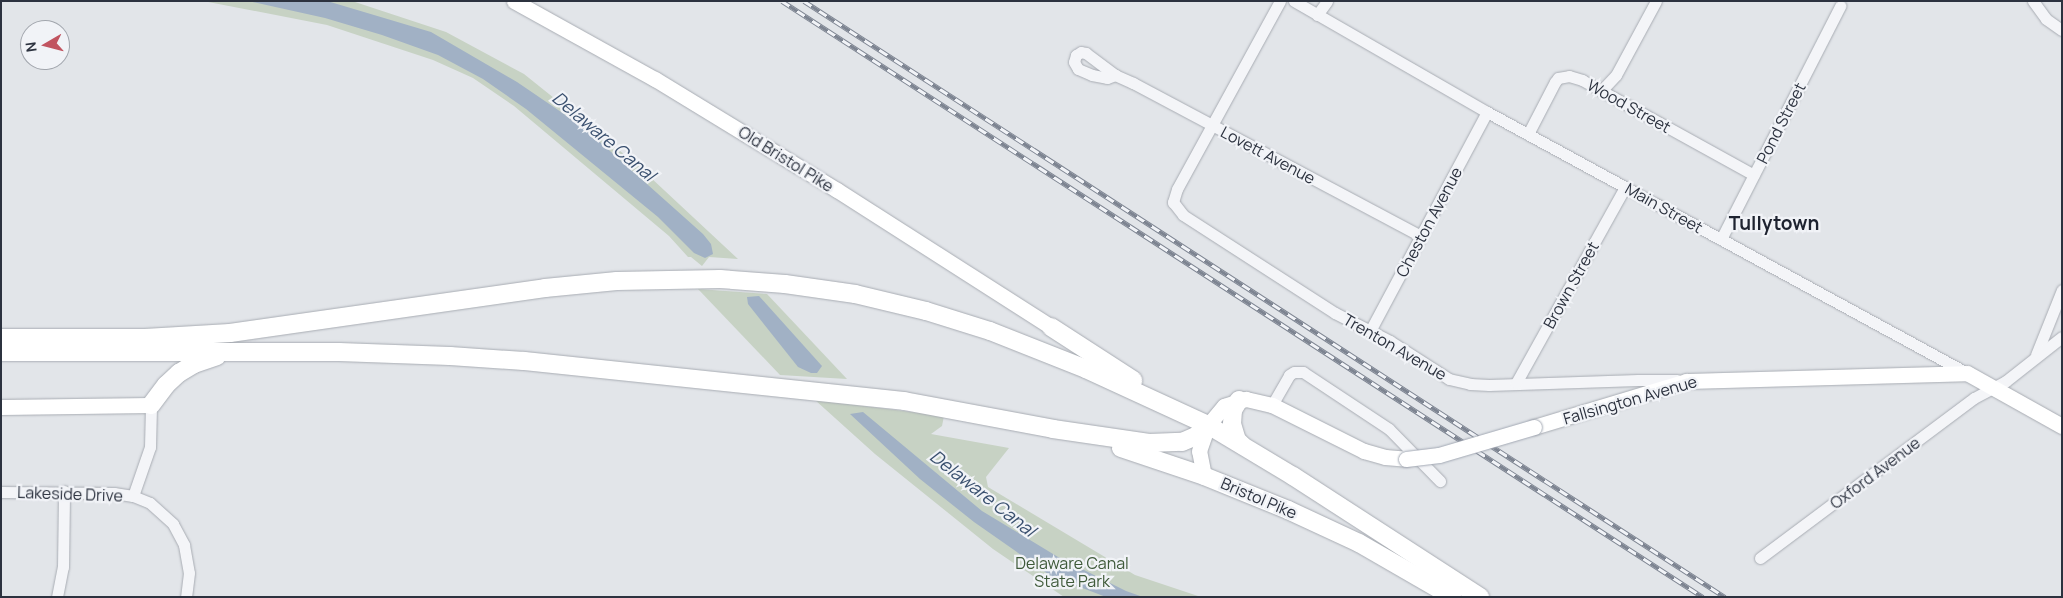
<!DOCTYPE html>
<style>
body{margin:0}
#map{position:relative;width:2063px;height:598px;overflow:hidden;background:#e2e5e9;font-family:Manrope,sans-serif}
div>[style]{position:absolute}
.green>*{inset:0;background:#c7d2c4}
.water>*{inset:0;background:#a1b1c5}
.roads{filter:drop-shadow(0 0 1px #a8acb3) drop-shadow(0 0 1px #a8acb3)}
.minor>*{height:11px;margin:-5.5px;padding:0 5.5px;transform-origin:5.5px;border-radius:5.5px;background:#f4f5f8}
.major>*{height:15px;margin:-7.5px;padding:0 7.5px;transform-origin:7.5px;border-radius:7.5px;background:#fff}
.highway>*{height:18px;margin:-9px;padding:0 9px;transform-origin:9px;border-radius:9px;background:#fff}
.rail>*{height:5px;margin-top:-2.5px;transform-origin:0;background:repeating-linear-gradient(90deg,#f1f3f7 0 9px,#7d8491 0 18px);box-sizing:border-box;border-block:1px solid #7d8491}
.bridges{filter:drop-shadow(0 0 1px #a3a9b4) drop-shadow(0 0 1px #a3a9b4)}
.major-bridge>*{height:15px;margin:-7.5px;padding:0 7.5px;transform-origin:7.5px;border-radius:7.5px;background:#fff}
span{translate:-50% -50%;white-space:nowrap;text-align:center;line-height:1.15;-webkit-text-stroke:4.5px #f1f3f7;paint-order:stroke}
.street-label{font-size:16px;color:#2c323f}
.park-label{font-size:16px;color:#3f5a3a}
.water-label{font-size:18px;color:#3a506f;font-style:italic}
.quarter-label{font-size:19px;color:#1e2330;font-weight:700}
.frame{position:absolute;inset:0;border:2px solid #2c323f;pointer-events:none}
.north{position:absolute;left:20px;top:20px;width:50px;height:50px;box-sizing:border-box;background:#f1f3f7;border:1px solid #a2a6ad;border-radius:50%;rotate:262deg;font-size:14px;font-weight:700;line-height:20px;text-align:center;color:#2c323f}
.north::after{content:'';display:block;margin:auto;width:18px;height:22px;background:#c15460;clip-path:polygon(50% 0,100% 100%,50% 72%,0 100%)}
</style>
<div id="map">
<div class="green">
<div style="clip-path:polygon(203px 1px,352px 1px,446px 32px,524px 74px,635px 163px,738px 259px,709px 257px,702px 266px,691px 257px,688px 257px,669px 236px,514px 106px,473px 78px,433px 60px,327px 25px)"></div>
<div style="clip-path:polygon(698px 289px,767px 294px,847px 379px,780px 375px)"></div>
<div style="clip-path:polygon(815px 400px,944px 416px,942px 426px,931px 434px,1009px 448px,986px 477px,988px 487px,1135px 575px,1201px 597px,1064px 597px,993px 549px,875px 454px)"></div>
</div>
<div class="water">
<div style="clip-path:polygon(248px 1px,327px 1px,431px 32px,517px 82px,583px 127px,703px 234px,711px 244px,713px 254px,705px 258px,694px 253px,658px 217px,526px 109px,483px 79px,438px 55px,382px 35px,325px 18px)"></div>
<div style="clip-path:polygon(759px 296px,822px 366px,817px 373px,811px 373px,798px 367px,748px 304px,747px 297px)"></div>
<div style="clip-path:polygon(863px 412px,982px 511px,1058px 557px,1126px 591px,1143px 597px,1106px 597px,1051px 576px,974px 522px,920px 479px,850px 414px)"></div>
</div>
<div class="roads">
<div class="minor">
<div style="left:1280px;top:1px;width:214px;rotate:118.7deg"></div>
<div style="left:1177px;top:189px;width:14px;rotate:107deg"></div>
<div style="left:1173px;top:202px;width:16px;rotate:52deg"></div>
<div style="left:1183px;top:215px;width:181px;rotate:32.8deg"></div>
<div style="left:1335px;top:313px;width:62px;rotate:27deg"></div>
<div style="left:1390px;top:341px;width:70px;rotate:32.8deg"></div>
<div style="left:1449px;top:379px;width:22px;rotate:13deg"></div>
<div style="left:1470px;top:384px;width:19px;rotate:3deg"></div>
<div style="left:1489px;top:385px;width:149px;rotate:-1.9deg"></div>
<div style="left:1638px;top:380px;width:39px"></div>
<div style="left:1294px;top:1px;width:223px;rotate:29.9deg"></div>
<div style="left:1487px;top:112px;width:546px;rotate:28.54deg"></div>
<div style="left:2033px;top:1px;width:22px;rotate:54deg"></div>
<div style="left:2046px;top:19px;width:19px;rotate:35deg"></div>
<div style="left:1317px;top:15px;width:17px;rotate:-54deg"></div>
<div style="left:1115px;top:75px;width:36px;rotate:-143deg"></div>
<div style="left:1086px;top:53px;width:5px;rotate:-169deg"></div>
<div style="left:1081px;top:52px;width:6px;rotate:149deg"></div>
<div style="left:1076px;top:55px;width:7px;rotate:106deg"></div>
<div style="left:1074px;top:62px;width:8px;rotate:60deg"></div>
<div style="left:1078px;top:69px;width:15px;rotate:23deg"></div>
<div style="left:1092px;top:75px;width:15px;rotate:11deg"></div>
<div style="left:1107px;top:78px;width:9px;rotate:-21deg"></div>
<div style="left:1115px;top:75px;width:20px;rotate:24deg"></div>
<div style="left:1133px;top:83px;width:326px;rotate:28deg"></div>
<div style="left:1601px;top:91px;width:22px;rotate:-47deg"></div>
<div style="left:1616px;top:75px;width:84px;rotate:-61.6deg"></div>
<div style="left:1528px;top:134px;width:59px;rotate:-62.6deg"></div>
<div style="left:1555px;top:82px;width:5px;rotate:-53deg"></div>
<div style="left:1558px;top:78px;width:11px;rotate:-10deg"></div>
<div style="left:1569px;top:76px;width:14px;rotate:17deg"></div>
<div style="left:1582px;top:80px;width:196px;rotate:28.9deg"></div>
<div style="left:1721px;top:239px;width:262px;rotate:-62.9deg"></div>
<div style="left:1370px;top:331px;width:248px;rotate:-61.9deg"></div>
<div style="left:2036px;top:355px;width:70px;rotate:-68.2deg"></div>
<div style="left:1516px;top:383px;width:224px;rotate:-60.9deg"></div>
<div style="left:1272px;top:405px;width:34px;rotate:-60deg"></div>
<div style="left:1289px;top:375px;width:6px;rotate:-31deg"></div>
<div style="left:1294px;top:372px;width:9px"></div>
<div style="left:1303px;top:372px;width:103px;rotate:33.5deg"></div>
<div style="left:1389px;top:429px;width:73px;rotate:45.6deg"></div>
<div style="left:1px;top:492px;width:113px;rotate:0.5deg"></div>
<div style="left:114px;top:493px;width:19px;rotate:9deg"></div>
<div style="left:133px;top:496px;width:18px;rotate:22deg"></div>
<div style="left:150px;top:503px;width:31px;rotate:42deg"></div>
<div style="left:173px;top:524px;width:24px;rotate:62deg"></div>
<div style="left:184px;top:545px;width:28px;rotate:80deg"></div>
<div style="left:189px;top:573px;width:24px;rotate:97deg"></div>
<div style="left:133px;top:496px;width:52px;rotate:-70.9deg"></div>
<div style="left:150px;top:447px;width:42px;rotate:-88.6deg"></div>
<div style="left:1760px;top:558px;width:267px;rotate:-36.8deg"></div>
<div style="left:1974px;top:398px;width:36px;rotate:-28deg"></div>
<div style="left:2006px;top:381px;width:71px;rotate:-38.2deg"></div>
<div style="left:57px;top:597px;width:31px;rotate:-79deg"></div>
<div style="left:63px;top:567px;width:76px;rotate:-89.2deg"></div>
</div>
<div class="major">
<div style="left:514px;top:1px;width:161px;rotate:29deg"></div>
<div style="left:655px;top:79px;width:213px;rotate:31.4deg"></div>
<div style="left:837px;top:190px;width:254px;rotate:32.6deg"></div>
<div style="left:1px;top:407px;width:150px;rotate:-0.8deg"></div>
<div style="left:1534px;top:427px;width:159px;rotate:-16.8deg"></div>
<div style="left:1686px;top:381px;width:281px;rotate:-1.6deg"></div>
<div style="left:1967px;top:373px;width:109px;rotate:29.2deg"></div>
<div style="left:1204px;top:476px;width:25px;rotate:-101deg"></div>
<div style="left:1199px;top:451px;width:28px;rotate:-71deg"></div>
<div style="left:1208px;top:425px;width:25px;rotate:-50deg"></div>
<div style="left:1224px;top:406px;width:23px;rotate:-18deg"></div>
<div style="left:1246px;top:399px;width:27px;rotate:13deg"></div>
<div style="left:1272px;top:405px;width:103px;rotate:26.6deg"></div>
<div style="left:1364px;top:451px;width:22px;rotate:16deg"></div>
<div style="left:1385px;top:457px;width:21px;rotate:5deg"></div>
</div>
<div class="highway">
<div style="left:1051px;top:327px;width:98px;rotate:32.9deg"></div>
<div style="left:1px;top:338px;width:144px"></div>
<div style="left:145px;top:338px;width:85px;rotate:-3.4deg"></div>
<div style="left:230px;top:333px;width:318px;rotate:-8.1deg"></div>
<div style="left:545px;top:288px;width:72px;rotate:-5.6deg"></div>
<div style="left:617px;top:281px;width:103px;rotate:-1.1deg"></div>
<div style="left:720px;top:279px;width:65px;rotate:4.4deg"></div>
<div style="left:785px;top:284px;width:71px;rotate:8.1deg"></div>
<div style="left:855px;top:294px;width:73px;rotate:13.5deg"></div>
<div style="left:926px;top:311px;width:67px;rotate:17.4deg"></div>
<div style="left:990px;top:331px;width:103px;rotate:21.6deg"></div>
<div style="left:1086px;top:369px;width:134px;rotate:24.7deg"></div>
<div style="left:1208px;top:425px;width:99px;rotate:31deg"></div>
<div style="left:1293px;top:476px;width:223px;rotate:32.9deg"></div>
<div style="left:1px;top:352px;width:338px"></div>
<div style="left:339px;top:352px;width:111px;rotate:2.1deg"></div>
<div style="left:450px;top:356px;width:74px;rotate:3.9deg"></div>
<div style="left:524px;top:361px;width:382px;rotate:6deg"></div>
<div style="left:904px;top:401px;width:152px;rotate:10.6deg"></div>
<div style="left:1053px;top:429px;width:97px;rotate:8.3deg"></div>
<div style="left:1149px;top:443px;width:33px;rotate:-2deg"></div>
<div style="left:1182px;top:442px;width:15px;rotate:-23deg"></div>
<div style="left:1196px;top:436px;width:16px;rotate:-43deg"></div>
<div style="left:1239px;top:400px;width:12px;rotate:121deg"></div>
<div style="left:1233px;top:410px;width:14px;rotate:94deg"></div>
<div style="left:1232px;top:424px;width:17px;rotate:73deg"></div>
<div style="left:1237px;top:440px;width:7px;rotate:45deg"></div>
<div style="left:151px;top:405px;width:25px;rotate:-53deg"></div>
<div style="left:166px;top:385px;width:18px;rotate:-43deg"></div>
<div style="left:179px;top:373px;width:17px;rotate:-31deg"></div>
<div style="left:194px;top:364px;width:24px;rotate:-19deg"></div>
<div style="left:1121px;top:448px;width:88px;rotate:18.6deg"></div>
<div style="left:1204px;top:476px;width:91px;rotate:22deg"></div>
<div style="left:1288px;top:510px;width:78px;rotate:24.9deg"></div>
<div style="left:1359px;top:543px;width:108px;rotate:29.9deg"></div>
</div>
</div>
<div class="rail">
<div style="left:782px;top:1px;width:1097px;rotate:32.91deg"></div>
<div style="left:804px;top:1px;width:1097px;rotate:32.91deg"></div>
</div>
<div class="bridges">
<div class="major-bridge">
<div style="left:1406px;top:459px;width:33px;rotate:-7deg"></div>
<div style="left:1439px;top:455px;width:99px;rotate:-16.4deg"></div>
</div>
</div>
<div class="street-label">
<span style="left:1629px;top:106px;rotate:29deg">Wood Street</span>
<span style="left:1781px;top:123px;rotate:-63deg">Pond Street</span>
<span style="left:1268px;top:155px;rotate:28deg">Lovett Avenue</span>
<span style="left:786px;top:159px;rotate:32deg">Old Bristol Pike</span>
<span style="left:1664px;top:208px;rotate:29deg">Main Street</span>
<span style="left:1429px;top:222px;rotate:-62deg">Cheston Avenue</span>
<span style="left:1571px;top:285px;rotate:-61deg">Brown Street</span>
<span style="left:1395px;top:347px;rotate:30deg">Trenton Avenue</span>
<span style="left:1630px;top:400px;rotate:-16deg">Fallsington Avenue</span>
<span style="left:1875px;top:473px;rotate:-37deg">Oxford Avenue</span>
<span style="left:70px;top:494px;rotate:2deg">Lakeside Drive</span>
<span style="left:1259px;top:498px;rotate:23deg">Bristol Pike</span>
</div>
<div class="park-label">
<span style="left:1072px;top:572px">Delaware Canal<br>State Park</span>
</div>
<div class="water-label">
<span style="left:604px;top:136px;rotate:40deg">Delaware Canal</span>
<span style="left:983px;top:493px;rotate:38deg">Delaware Canal</span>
</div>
<div class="quarter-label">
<span style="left:1774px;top:224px">Tullytown</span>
</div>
<div class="frame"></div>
<div class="north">N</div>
</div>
